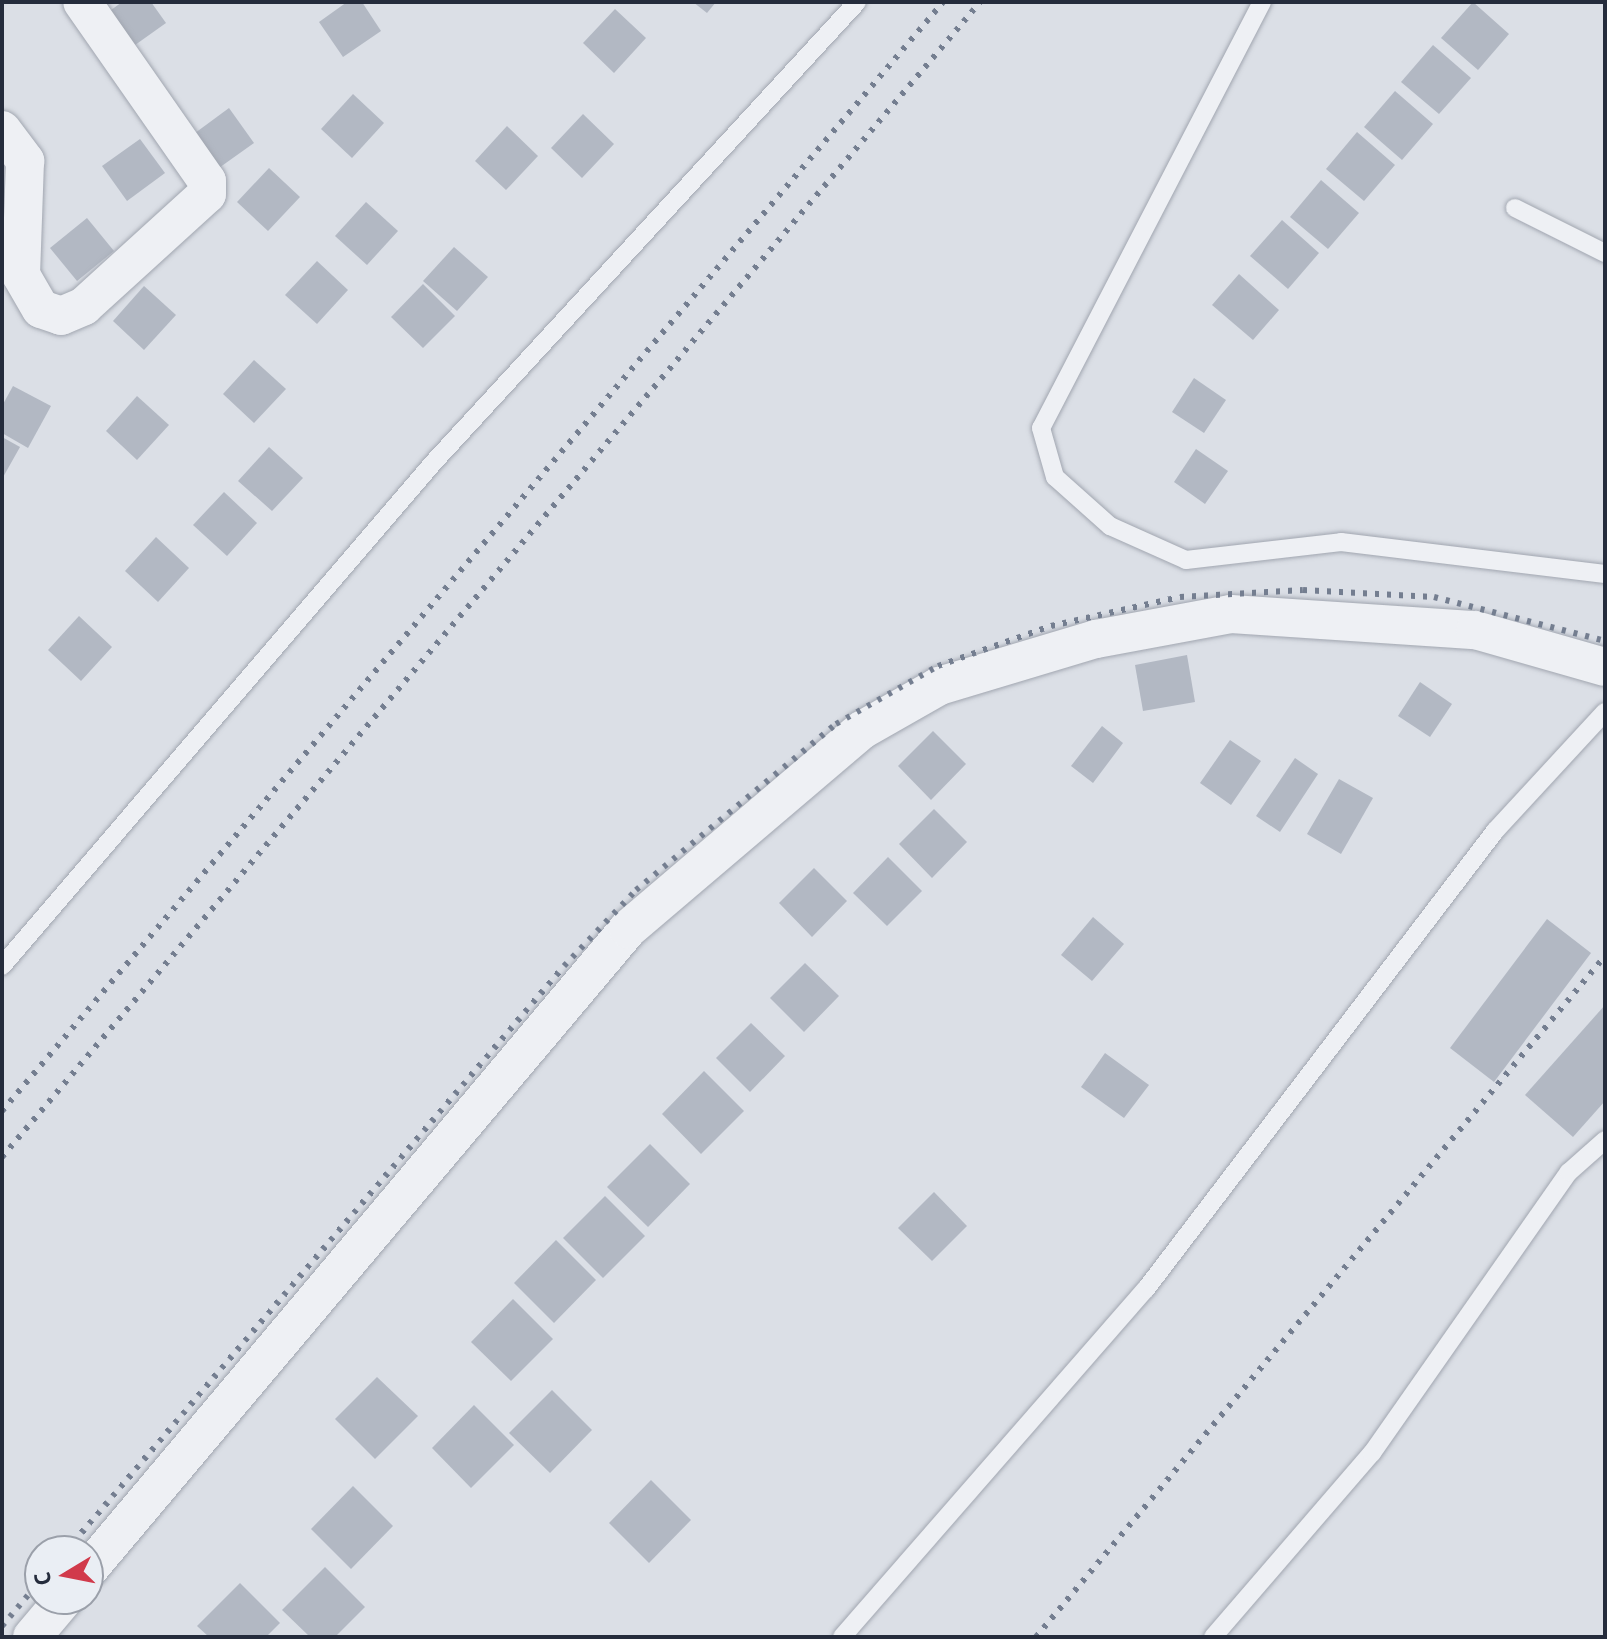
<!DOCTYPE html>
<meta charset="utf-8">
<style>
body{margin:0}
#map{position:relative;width:1607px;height:1639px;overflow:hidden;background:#dbdfe6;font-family:"PT Sans",sans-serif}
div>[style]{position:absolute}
.building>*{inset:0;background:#b2b8c3}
.roads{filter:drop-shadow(0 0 2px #a1a6b0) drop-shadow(0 0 2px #a1a6b0)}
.service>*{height:18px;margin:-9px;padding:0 9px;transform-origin:9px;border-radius:9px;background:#eef0f4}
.minor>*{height:38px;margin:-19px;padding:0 19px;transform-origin:19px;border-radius:19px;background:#eef0f4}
.rail>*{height:6px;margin-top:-3px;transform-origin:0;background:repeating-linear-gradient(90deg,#747e90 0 4px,transparent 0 12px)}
span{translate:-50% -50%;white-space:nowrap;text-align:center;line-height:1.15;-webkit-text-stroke:6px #eaeef4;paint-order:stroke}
.frame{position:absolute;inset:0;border:4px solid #252c3c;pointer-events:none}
.north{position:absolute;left:24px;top:1535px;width:80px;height:80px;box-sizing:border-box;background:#eaeef4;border:2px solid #9ba0aa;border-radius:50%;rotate:260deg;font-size:22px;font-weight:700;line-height:32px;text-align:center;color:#252c3c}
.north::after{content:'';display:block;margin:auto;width:28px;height:36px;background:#d13a4b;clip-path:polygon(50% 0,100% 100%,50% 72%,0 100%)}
</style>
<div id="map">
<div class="building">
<div style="clip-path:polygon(122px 2px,151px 2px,166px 23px,128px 50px,103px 16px)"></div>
<div style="clip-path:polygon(347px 2px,362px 2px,381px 31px,343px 57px,319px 22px)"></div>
<div style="clip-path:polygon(693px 2px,716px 2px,707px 13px)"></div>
<div style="clip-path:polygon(1473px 2px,1509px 34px,1478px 70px,1441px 38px)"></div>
<div style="clip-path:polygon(615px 9px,646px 38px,614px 73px,583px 43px)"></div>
<div style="clip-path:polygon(1433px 45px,1471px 78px,1439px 114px,1401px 82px)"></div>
<div style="clip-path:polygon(1395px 91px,1433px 124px,1402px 160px,1364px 127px)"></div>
<div style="clip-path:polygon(353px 94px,384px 123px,352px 158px,321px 129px)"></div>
<div style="clip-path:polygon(229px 108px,254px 143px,216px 170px,191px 136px)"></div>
<div style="clip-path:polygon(583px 114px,614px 144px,582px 178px,551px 148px)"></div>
<div style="clip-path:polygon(507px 126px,538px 156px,506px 190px,475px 161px)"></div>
<div style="clip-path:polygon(1357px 132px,1395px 165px,1364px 201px,1326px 169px)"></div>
<div style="clip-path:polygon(140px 139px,165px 173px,127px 201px,102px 166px)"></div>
<div style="clip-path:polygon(269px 168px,300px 197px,268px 231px,237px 202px)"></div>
<div style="clip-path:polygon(1321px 180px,1359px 213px,1328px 249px,1290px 217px)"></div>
<div style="clip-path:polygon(366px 202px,398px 231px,367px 265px,335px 236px)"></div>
<div style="clip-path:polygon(87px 218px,114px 251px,77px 281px,50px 248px)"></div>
<div style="clip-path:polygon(1282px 220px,1319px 253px,1288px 289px,1250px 256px)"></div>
<div style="clip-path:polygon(454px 247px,488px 277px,457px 311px,423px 281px)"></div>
<div style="clip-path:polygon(317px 261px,348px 290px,317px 324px,285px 295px)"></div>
<div style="clip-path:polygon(1239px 274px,1279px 310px,1253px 340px,1212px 305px)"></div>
<div style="clip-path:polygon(423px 284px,455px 316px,423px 348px,391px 317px)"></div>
<div style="clip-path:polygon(144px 286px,176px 315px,144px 350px,113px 321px)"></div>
<div style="clip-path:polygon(254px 360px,286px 389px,254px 423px,223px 394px)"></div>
<div style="clip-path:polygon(1194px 378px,1226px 400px,1204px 433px,1172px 412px)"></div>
<div style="clip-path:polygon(13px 386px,51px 406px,28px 448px,2px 433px,2px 406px)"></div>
<div style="clip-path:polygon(137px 396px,169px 425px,137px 460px,106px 431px)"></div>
<div style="clip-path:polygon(2px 437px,20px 447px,2px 479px)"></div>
<div style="clip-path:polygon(269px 447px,303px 478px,272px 511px,238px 481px)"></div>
<div style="clip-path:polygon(1196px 449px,1228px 471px,1205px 504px,1174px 482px)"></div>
<div style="clip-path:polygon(224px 492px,257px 523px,227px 556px,193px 525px)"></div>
<div style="clip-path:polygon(156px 537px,189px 568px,158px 602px,125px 571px)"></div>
<div style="clip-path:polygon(79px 616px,112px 647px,81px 681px,48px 650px)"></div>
<div style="clip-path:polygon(1187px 655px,1195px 702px,1143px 711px,1135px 665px)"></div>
<div style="clip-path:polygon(1420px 682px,1452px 704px,1430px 737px,1398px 716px)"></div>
<div style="clip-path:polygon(1102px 726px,1123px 743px,1093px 783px,1071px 766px)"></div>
<div style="clip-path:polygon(933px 731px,966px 764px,931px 800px,898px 766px)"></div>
<div style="clip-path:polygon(1230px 740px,1261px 761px,1231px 805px,1200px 783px)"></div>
<div style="clip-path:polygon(1295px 758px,1318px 774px,1280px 832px,1256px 816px)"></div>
<div style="clip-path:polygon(1339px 779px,1373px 798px,1341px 854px,1307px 834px)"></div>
<div style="clip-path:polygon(934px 809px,967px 842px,932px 878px,899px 844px)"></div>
<div style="clip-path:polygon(888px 857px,922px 891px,887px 926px,853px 893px)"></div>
<div style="clip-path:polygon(814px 868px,847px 901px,812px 937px,779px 903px)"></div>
<div style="clip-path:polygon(1093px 917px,1124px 944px,1092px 981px,1061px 955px)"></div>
<div style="clip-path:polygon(1547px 919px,1591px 953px,1494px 1082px,1450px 1048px)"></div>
<div style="clip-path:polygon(805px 963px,839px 996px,804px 1032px,770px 998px)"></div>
<div style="clip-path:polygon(1605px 1005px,1605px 1101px,1573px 1137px,1525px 1095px)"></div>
<div style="clip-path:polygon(751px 1023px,785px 1056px,750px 1092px,716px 1058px)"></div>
<div style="clip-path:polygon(1105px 1053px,1149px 1085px,1124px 1118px,1081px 1087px)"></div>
<div style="clip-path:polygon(704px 1071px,744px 1111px,701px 1154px,662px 1114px)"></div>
<div style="clip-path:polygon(650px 1144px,690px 1184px,648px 1227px,607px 1187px)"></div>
<div style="clip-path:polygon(934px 1192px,967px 1226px,932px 1261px,898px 1228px)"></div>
<div style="clip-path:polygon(605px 1196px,645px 1236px,603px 1278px,563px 1238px)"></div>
<div style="clip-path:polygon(556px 1240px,596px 1280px,554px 1323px,514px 1283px)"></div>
<div style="clip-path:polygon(513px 1299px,553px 1339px,511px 1381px,471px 1342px)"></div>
<div style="clip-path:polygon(377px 1377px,418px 1416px,375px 1459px,335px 1419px)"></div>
<div style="clip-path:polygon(552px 1390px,592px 1430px,550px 1473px,509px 1433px)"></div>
<div style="clip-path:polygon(474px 1405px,514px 1445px,471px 1488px,432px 1448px)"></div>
<div style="clip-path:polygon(651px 1480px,691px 1520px,649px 1563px,609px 1523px)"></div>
<div style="clip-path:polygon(353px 1486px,393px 1526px,351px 1569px,311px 1529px)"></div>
<div style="clip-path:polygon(325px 1567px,365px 1607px,335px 1637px,310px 1637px,282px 1610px)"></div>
<div style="clip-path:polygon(240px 1583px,280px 1623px,266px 1637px,209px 1637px,197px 1626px)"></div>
</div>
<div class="roads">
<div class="service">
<div style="left:1262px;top:2px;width:480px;rotate:117.4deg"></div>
<div style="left:1041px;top:428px;width:51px;rotate:74.1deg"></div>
<div style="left:1055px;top:477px;width:74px;rotate:41.7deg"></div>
<div style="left:1110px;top:526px;width:83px;rotate:24.1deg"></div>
<div style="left:1186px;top:560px;width:156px;rotate:-6.6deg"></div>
<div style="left:1341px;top:542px;width:266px;rotate:6.9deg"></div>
<div style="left:1515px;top:208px;width:101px;rotate:26.6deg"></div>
<div style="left:2px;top:966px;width:662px;rotate:-49.41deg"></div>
<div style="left:433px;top:463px;width:626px;rotate:-47.39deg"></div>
<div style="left:842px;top:1637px;width:462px;rotate:-48.9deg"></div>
<div style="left:1146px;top:1289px;width:576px;rotate:-52.69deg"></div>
<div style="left:1495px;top:831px;width:162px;rotate:-47.3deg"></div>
<div style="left:1213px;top:1637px;width:243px;rotate:-49.2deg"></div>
<div style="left:1372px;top:1453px;width:343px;rotate:-55deg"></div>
<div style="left:1569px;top:1172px;width:48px;rotate:-41.6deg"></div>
</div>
<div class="minor">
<div style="left:2px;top:130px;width:39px;rotate:53deg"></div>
<div style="left:25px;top:161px;width:114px;rotate:92deg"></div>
<div style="left:21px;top:275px;width:39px;rotate:60deg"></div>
<div style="left:41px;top:309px;width:21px;rotate:19deg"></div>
<div style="left:61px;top:316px;width:25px;rotate:-23deg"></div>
<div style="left:84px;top:306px;width:166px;rotate:-42.3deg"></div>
<div style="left:207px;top:194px;width:13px;rotate:-90deg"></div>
<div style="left:207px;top:181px;width:218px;rotate:-124.9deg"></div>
<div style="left:88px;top:1570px;width:838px;rotate:-49.89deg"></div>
<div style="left:628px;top:929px;width:307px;rotate:-40.4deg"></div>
<div style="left:862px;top:730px;width:89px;rotate:-29.7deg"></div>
<div style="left:939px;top:686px;width:164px;rotate:-16.7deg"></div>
<div style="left:1096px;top:639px;width:137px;rotate:-10.5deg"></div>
<div style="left:1231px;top:614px;width:245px;rotate:3.8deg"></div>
<div style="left:1475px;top:630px;width:135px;rotate:15.9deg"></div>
<div style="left:32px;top:1637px;width:50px;rotate:-49.9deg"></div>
</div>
</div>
<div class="rail">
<div style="left:2px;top:1111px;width:1454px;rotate:-49.68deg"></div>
<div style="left:2px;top:1157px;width:1513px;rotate:-49.74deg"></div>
<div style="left:66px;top:1551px;width:768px;rotate:-49.59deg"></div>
<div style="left:564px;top:966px;width:105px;rotate:-46.5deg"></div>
<div style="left:636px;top:890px;width:260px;rotate:-39.7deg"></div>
<div style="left:836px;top:724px;width:117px;rotate:-29.6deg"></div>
<div style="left:938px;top:666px;width:120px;rotate:-19.5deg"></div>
<div style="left:1051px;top:626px;width:132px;rotate:-12.7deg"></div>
<div style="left:1180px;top:597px;width:123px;rotate:-3.3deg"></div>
<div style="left:1303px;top:590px;width:131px;rotate:3.1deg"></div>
<div style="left:1434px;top:597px;width:177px;rotate:14.4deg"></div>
<div style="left:2px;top:1626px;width:59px;rotate:-49.8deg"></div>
<div style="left:1036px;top:1637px;width:887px;rotate:-50.12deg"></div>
</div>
<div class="frame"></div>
<div class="north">С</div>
</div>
